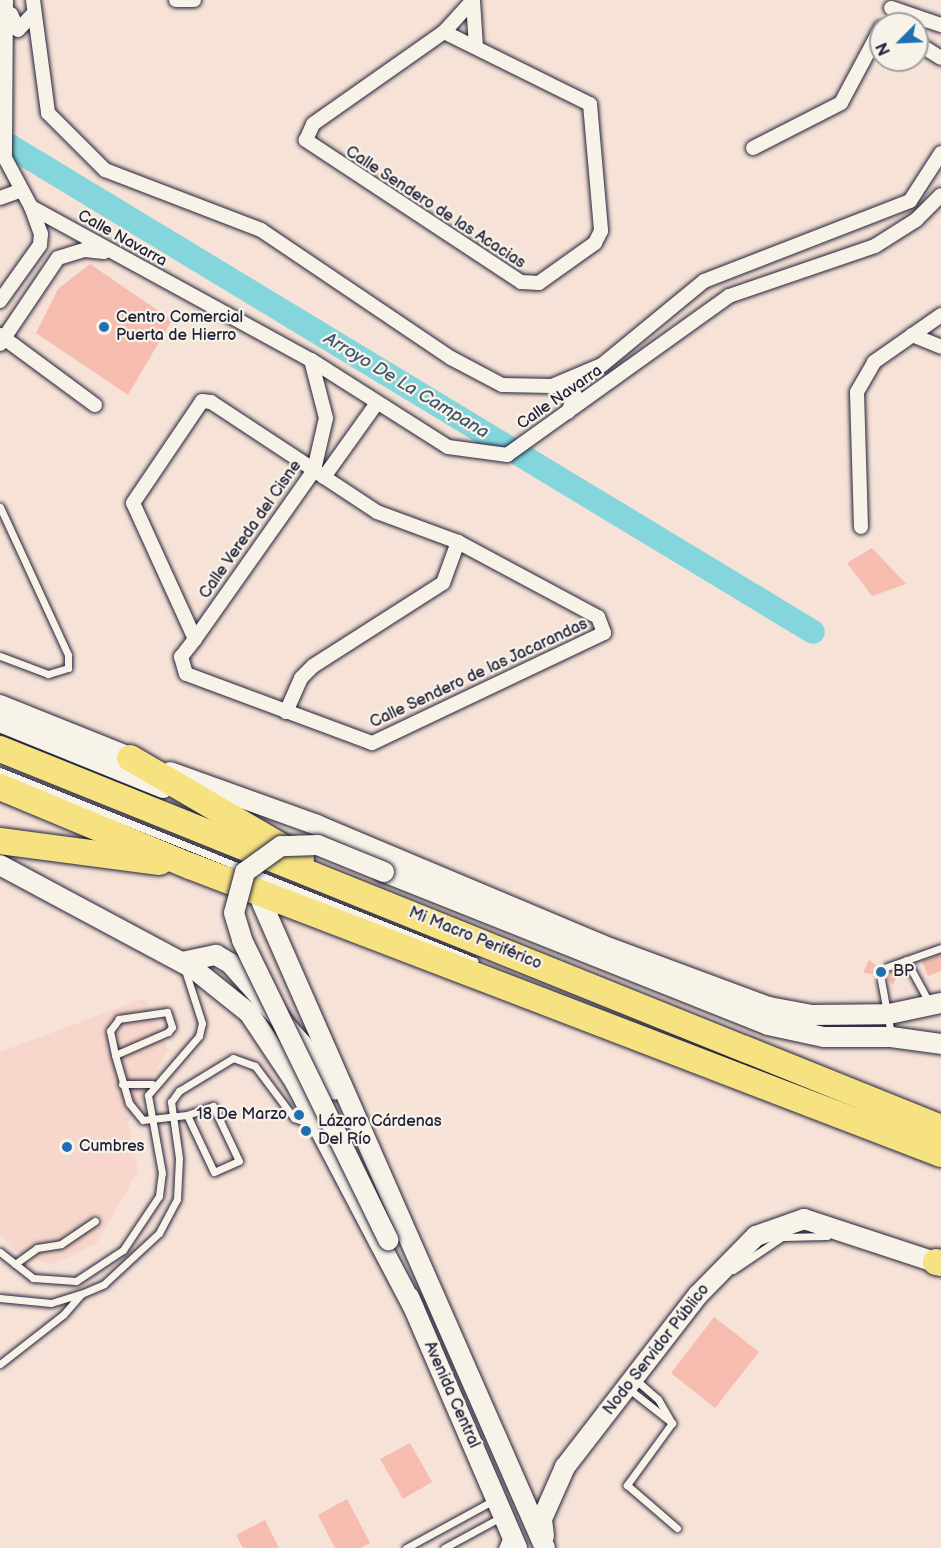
<!DOCTYPE html>
<meta charset="utf-8">
<style>
body{margin:0}
#map{position:relative;width:941px;height:1548px;overflow:hidden;background:#f7e2d7;font-family:"Balsamiq Sans",sans-serif}
div>[style]{position:absolute}
.built>*{inset:0;background:#f7d7cb}
.river>*{height:24px;margin:-12px;padding:0 12px;transform-origin:12px;border-radius:12px;background:#84d6dc}
.building>*{inset:0;background:#f6bcb0}
.secondary-tunnel>*{height:20px;margin-top:-10px;transform-origin:0;background:repeating-linear-gradient(90deg,#ccbcb8 0 20px,transparent 0 30px)}
.roads{filter:drop-shadow(0 0 2px #22223b) drop-shadow(0 0 2px #22223b)}
.service>*{height:7px;margin:-3.5px;padding:0 3.5px;transform-origin:3.5px;border-radius:3.5px;background:#f7f3e8}
.minor>*{height:14px;margin:-7px;padding:0 7px;transform-origin:7px;border-radius:7px;background:#f7f3e8}
.secondary>*{height:20px;margin:-10px;padding:0 10px;transform-origin:10px;border-radius:10px;background:#f7f3e8}
.motorway>*{height:26px;margin:-13px;padding:0 13px;transform-origin:13px;border-radius:13px;background:#f7e281}
.bridges{filter:drop-shadow(0 0 2px #22223b) drop-shadow(0 0 2px #22223b)}
.secondary-bridge>*{height:20px;margin:-10px;padding:0 10px;transform-origin:10px;border-radius:10px;background:#f7f3e8}
.dots>*{width:16px;height:16px;translate:-50% -50%;box-sizing:border-box;border:3px solid #f7f3e8;border-radius:50%}
span{translate:-50% -50%;white-space:nowrap;text-align:center;line-height:1.15;-webkit-text-stroke:4.5px #f7f3e8;paint-order:stroke}
.street-label{font-size:16px;color:#22223b}
.poi-label{font-size:16px;color:#22223b}
.left{translate:0 -50%;text-align:left}
.right{translate:-100% -50%;text-align:right}
.water-label{font-size:18px;color:#3f586b;font-style:italic}
.north{position:absolute;left:869px;top:12px;width:60px;height:60px;box-sizing:border-box;background:#f7f3e8;border:2px solid #a29fa3;border-radius:50%;rotate:246deg;font-size:16px;font-weight:700;line-height:24px;text-align:center;color:#22223b}
.north::after{content:'';display:block;margin:auto;width:21px;height:27px;background:#1f6fb2;clip-path:polygon(50% 0,100% 100%,50% 72%,0 100%)}
</style>
<div id="map">
<div class="built">
<div style="clip-path:polygon(145px 998px,168px 1050px,128px 1123px,138px 1171px,97px 1243px,52px 1265px,16px 1251px,0 1236px,0 1052px)"></div>
</div>
<div class="river">
<div style="left:0;top:140px;width:950px;rotate:31.18deg"></div>
</div>
<div class="building">
<div style="clip-path:polygon(90px 264px,172px 320px,128px 395px,36px 333px,58px 289px)"></div>
<div style="clip-path:polygon(872px 548px,906px 584px,872px 596px,847px 563px)"></div>
<div style="clip-path:polygon(941px 954px,941px 971px,928px 976px,922px 961px)"></div>
<div style="clip-path:polygon(869px 960px,885px 972px,899px 972px,893px 985px,883px 975px,863px 973px)"></div>
<div style="clip-path:polygon(714px 1317px,759px 1352px,715px 1408px,671px 1373px)"></div>
<div style="clip-path:polygon(410px 1443px,432px 1482px,403px 1499px,380px 1459px)"></div>
<div style="clip-path:polygon(347px 1499px,370px 1543px,361px 1548px,335px 1548px,318px 1515px)"></div>
<div style="clip-path:polygon(265px 1520px,279px 1548px,243px 1548px,236px 1535px)"></div>
</div>
<div class="secondary-tunnel">
<div style="left:175px;top:795px;width:73px;rotate:42.2deg"></div>
<div style="left:229px;top:844px;width:47px;rotate:58deg"></div>
</div>
<div class="roads">
<div class="service">
<div style="left:0;top:507px;width:163px;rotate:65.3deg"></div>
<div style="left:68px;top:655px;width:13px;rotate:90deg"></div>
<div style="left:68px;top:668px;width:21px;rotate:163deg"></div>
<div style="left:48px;top:674px;width:51px;rotate:-159.4deg"></div>
<div style="left:0;top:771px;width:511px;rotate:21.84deg"></div>
<div style="left:906px;top:960px;width:50px;rotate:61.4deg"></div>
<div style="left:887px;top:967px;width:57px;rotate:-19.4deg"></div>
<div style="left:881px;top:980px;width:55px;rotate:79.5deg"></div>
<div style="left:115px;top:1055px;width:58px;rotate:-23.5deg"></div>
<div style="left:168px;top:1032px;width:6px;rotate:-51deg"></div>
<div style="left:172px;top:1027px;width:16px;rotate:-108deg"></div>
<div style="left:167px;top:1012px;width:49px;rotate:171.7deg"></div>
<div style="left:119px;top:1019px;width:15px;rotate:127deg"></div>
<div style="left:110px;top:1031px;width:25px;rotate:78deg"></div>
<div style="left:115px;top:1055px;width:50px;rotate:73.7deg"></div>
<div style="left:129px;top:1103px;width:22px;rotate:51deg"></div>
<div style="left:143px;top:1120px;width:44px;rotate:-6.5deg"></div>
<div style="left:187px;top:1115px;width:63px;rotate:64.7deg"></div>
<div style="left:214px;top:1172px;width:27px;rotate:-24deg"></div>
<div style="left:239px;top:1161px;width:61px;rotate:-115.3deg"></div>
<div style="left:213px;top:1106px;width:28px;rotate:161deg"></div>
<div style="left:122px;top:1084px;width:30px"></div>
<div style="left:0;top:1252px;width:42px;rotate:38.2deg"></div>
<div style="left:33px;top:1278px;width:43px;rotate:4deg"></div>
<div style="left:76px;top:1281px;width:56px;rotate:-33.4deg"></div>
<div style="left:123px;top:1250px;width:65px;rotate:-56.3deg"></div>
<div style="left:159px;top:1196px;width:23px;rotate:-83deg"></div>
<div style="left:162px;top:1173px;width:79px;rotate:-100.2deg"></div>
<div style="left:148px;top:1095px;width:78px;rotate:-49.2deg"></div>
<div style="left:199px;top:1036px;width:13px;rotate:-77deg"></div>
<div style="left:202px;top:1023px;width:59px;rotate:-107.8deg"></div>
<div style="left:15px;top:1264px;width:27px;rotate:-36deg"></div>
<div style="left:37px;top:1248px;width:24px;rotate:-9deg"></div>
<div style="left:61px;top:1244px;width:41px;rotate:-34.1deg"></div>
<div style="left:733px;top:1270px;width:59px;rotate:-34deg"></div>
<div style="left:782px;top:1237px;width:45px;rotate:-1.3deg"></div>
<div style="left:0;top:1298px;width:51px;rotate:5.6deg"></div>
<div style="left:51px;top:1303px;width:31px;rotate:-17deg"></div>
<div style="left:81px;top:1294px;width:25px;rotate:-23deg"></div>
<div style="left:104px;top:1284px;width:75px;rotate:-42.8deg"></div>
<div style="left:159px;top:1233px;width:38px;rotate:-62deg"></div>
<div style="left:177px;top:1199px;width:41px;rotate:-87.2deg"></div>
<div style="left:179px;top:1158px;width:57px;rotate:-98.1deg"></div>
<div style="left:171px;top:1102px;width:14px;rotate:-54deg"></div>
<div style="left:179px;top:1091px;width:63px;rotate:-31.4deg"></div>
<div style="left:233px;top:1058px;width:23px;rotate:20deg"></div>
<div style="left:255px;top:1066px;width:65px;rotate:53.1deg"></div>
<div style="left:294px;top:1118px;width:20px;rotate:20deg"></div>
<div style="left:0;top:1364px;width:80px;rotate:-37.9deg"></div>
<div style="left:63px;top:1315px;width:28px;rotate:-49deg"></div>
<div style="left:636px;top:1380px;width:29px;rotate:41deg"></div>
<div style="left:658px;top:1399px;width:28px;rotate:60deg"></div>
<div style="left:672px;top:1423px;width:77px;rotate:126deg"></div>
<div style="left:627px;top:1485px;width:66px;rotate:40.7deg"></div>
<div style="left:629px;top:1389px;width:55px;rotate:38.3deg"></div>
<div style="left:406px;top:1548px;width:100px;rotate:-28.6deg"></div>
<div style="left:444px;top:1548px;width:67px;rotate:-28.5deg"></div>
<div style="left:502px;top:1548px;width:13px;rotate:-67deg"></div>
</div>
<div class="minor">
<div style="left:6px;top:0;width:158px;rotate:90.4deg"></div>
<div style="left:5px;top:158px;width:55px;rotate:62deg"></div>
<div style="left:31px;top:207px;width:319px;rotate:28.7deg"></div>
<div style="left:311px;top:360px;width:162px;rotate:32.4deg"></div>
<div style="left:448px;top:447px;width:60px;rotate:7.7deg"></div>
<div style="left:507px;top:455px;width:273px;rotate:-35.6deg"></div>
<div style="left:729px;top:296px;width:154px;rotate:-18.9deg"></div>
<div style="left:875px;top:246px;width:49px;rotate:-32.4deg"></div>
<div style="left:916px;top:220px;width:35px;rotate:-45deg"></div>
<div style="left:33px;top:0;width:114px;rotate:82.4deg"></div>
<div style="left:48px;top:113px;width:81px;rotate:45deg"></div>
<div style="left:105px;top:170px;width:167px;rotate:21deg"></div>
<div style="left:261px;top:230px;width:229px;rotate:34deg"></div>
<div style="left:451px;top:358px;width:58px;rotate:27.9deg"></div>
<div style="left:502px;top:385px;width:50px;rotate:1.1deg"></div>
<div style="left:552px;top:386px;width:54px;rotate:-22.8deg"></div>
<div style="left:602px;top:365px;width:132px;rotate:-39.5deg"></div>
<div style="left:704px;top:281px;width:221px;rotate:-21.2deg"></div>
<div style="left:910px;top:201px;width:57px;rotate:-57.1deg"></div>
<div style="left:176px;top:0;width:18px"></div>
<div style="left:473px;top:1px;width:46px;rotate:86.3deg"></div>
<div style="left:891px;top:8px;width:53px;rotate:18.8deg"></div>
<div style="left:11px;top:14px;width:17px;rotate:66deg"></div>
<div style="left:18px;top:30px;width:22px;rotate:-47deg"></div>
<div style="left:444px;top:32px;width:163px;rotate:26.3deg"></div>
<div style="left:590px;top:104px;width:127px;rotate:85deg"></div>
<div style="left:601px;top:231px;width:13px;rotate:117deg"></div>
<div style="left:595px;top:243px;width:69px;rotate:144.5deg"></div>
<div style="left:539px;top:283px;width:18px;rotate:-177deg"></div>
<div style="left:521px;top:282px;width:258px;rotate:-146.6deg"></div>
<div style="left:306px;top:140px;width:17px;rotate:-66deg"></div>
<div style="left:313px;top:124px;width:160px;rotate:-35.1deg"></div>
<div style="left:444px;top:32px;width:43px;rotate:-47.8deg"></div>
<div style="left:917px;top:43px;width:28px;rotate:32deg"></div>
<div style="left:753px;top:148px;width:99px;rotate:-27.1deg"></div>
<div style="left:841px;top:103px;width:85px;rotate:-61.9deg"></div>
<div style="left:0;top:198px;width:20px;rotate:-20deg"></div>
<div style="left:0;top:301px;width:69px;rotate:-54.5deg"></div>
<div style="left:40px;top:245px;width:11px;rotate:-85deg"></div>
<div style="left:41px;top:234px;width:29px;rotate:-110deg"></div>
<div style="left:0;top:335px;width:118px;rotate:36.4deg"></div>
<div style="left:912px;top:335px;width:31px;rotate:22deg"></div>
<div style="left:0;top:344px;width:104px;rotate:-56deg"></div>
<div style="left:58px;top:258px;width:28px;rotate:-17deg"></div>
<div style="left:85px;top:250px;width:19px;rotate:6deg"></div>
<div style="left:554px;top:386px;width:12px;rotate:-5deg"></div>
<div style="left:566px;top:385px;width:13px;rotate:48deg"></div>
<div style="left:575px;top:395px;width:18px;rotate:112deg"></div>
<div style="left:324px;top:477px;width:91px;rotate:-54.4deg"></div>
<div style="left:861px;top:527px;width:135px;rotate:-91.7deg"></div>
<div style="left:857px;top:392px;width:34px;rotate:-60deg"></div>
<div style="left:874px;top:362px;width:82px;rotate:-35deg"></div>
<div style="left:195px;top:639px;width:149px;rotate:-114.5deg"></div>
<div style="left:133px;top:503px;width:123px;rotate:-55.9deg"></div>
<div style="left:202px;top:401px;width:9px;rotate:6deg"></div>
<div style="left:211px;top:402px;width:123px;rotate:33.4deg"></div>
<div style="left:314px;top:470px;width:12px;rotate:35deg"></div>
<div style="left:324px;top:477px;width:64px;rotate:33.4deg"></div>
<div style="left:377px;top:512px;width:86px;rotate:20.3deg"></div>
<div style="left:458px;top:542px;width:159px;rotate:28.2deg"></div>
<div style="left:598px;top:617px;width:17px;rotate:69deg"></div>
<div style="left:604px;top:633px;width:257px;rotate:154.6deg"></div>
<div style="left:372px;top:743px;width:198px;rotate:-159.6deg"></div>
<div style="left:186px;top:674px;width:18px;rotate:-106deg"></div>
<div style="left:181px;top:657px;width:23px;rotate:-52deg"></div>
<div style="left:195px;top:639px;width:207px;rotate:-54.8deg"></div>
<div style="left:314px;top:470px;width:53px;rotate:-77deg"></div>
<div style="left:326px;top:418px;width:60px;rotate:-104.5deg"></div>
<div style="left:286px;top:712px;width:37px;rotate:-66deg"></div>
<div style="left:301px;top:678px;width:17px;rotate:-45deg"></div>
<div style="left:313px;top:666px;width:154px;rotate:-32.6deg"></div>
<div style="left:443px;top:583px;width:44px;rotate:-69.9deg"></div>
</div>
<div class="secondary">
<div style="left:0;top:705px;width:153px;rotate:21.9deg"></div>
<div style="left:0;top:722px;width:176px;rotate:22deg"></div>
<div style="left:170px;top:772px;width:156px;rotate:19.8deg"></div>
<div style="left:317px;top:825px;width:309px;rotate:22.8deg"></div>
<div style="left:602px;top:945px;width:178px;rotate:20.4deg"></div>
<div style="left:769px;top:1007px;width:44px;rotate:10.5deg"></div>
<div style="left:812px;top:1015px;width:77px;rotate:-0.7deg"></div>
<div style="left:889px;top:1014px;width:53px;rotate:-11.9deg"></div>
<div style="left:0;top:865px;width:220px;rotate:28.2deg"></div>
<div style="left:194px;top:969px;width:70px;rotate:38.7deg"></div>
<div style="left:249px;top:1013px;width:83px;rotate:56.3deg"></div>
<div style="left:295px;top:1082px;width:256px;rotate:62.3deg"></div>
<div style="left:384px;top:872px;width:413px;rotate:21.7deg"></div>
<div style="left:768px;top:1025px;width:57px;rotate:12.1deg"></div>
<div style="left:824px;top:1037px;width:67px"></div>
<div style="left:891px;top:1037px;width:50px;rotate:8deg"></div>
<div style="left:262px;top:903px;width:704px;rotate:66.31deg"></div>
<div style="left:182px;top:962px;width:35px;rotate:-12deg"></div>
<div style="left:216px;top:955px;width:16px;rotate:30deg"></div>
<div style="left:230px;top:963px;width:107px;rotate:48.4deg"></div>
<div style="left:301px;top:1043px;width:57px;rotate:54.9deg"></div>
<div style="left:409px;top:1297px;width:273px;rotate:66.7deg"></div>
<div style="left:544px;top:1536px;width:17px;rotate:-97deg"></div>
<div style="left:542px;top:1519px;width:57px;rotate:-66.1deg"></div>
<div style="left:565px;top:1467px;width:217px;rotate:-52.3deg"></div>
<div style="left:698px;top:1295px;width:83px;rotate:-45.5deg"></div>
<div style="left:756px;top:1236px;width:51px;rotate:-19.5deg"></div>
<div style="left:804px;top:1219px;width:144px;rotate:18.2deg"></div>
</div>
<div class="motorway">
<div style="left:0;top:749px;width:1014px;rotate:21.94deg"></div>
<div style="left:130px;top:758px;width:198px;rotate:30.3deg"></div>
<div style="left:0;top:787px;width:206px;rotate:22.6deg"></div>
<div style="left:190px;top:866px;width:804px;rotate:20.98deg"></div>
<div style="left:0;top:841px;width:161px;rotate:7.5deg"></div>
<div style="left:936px;top:1262px;width:5px;rotate:11deg"></div>
</div>
</div>
<div class="bridges">
<div class="secondary-bridge">
<div style="left:384px;top:872px;width:71px;rotate:-157.8deg"></div>
<div style="left:318px;top:845px;width:37px;rotate:178deg"></div>
<div style="left:281px;top:846px;width:44px;rotate:144.2deg"></div>
<div style="left:245px;top:872px;width:42px;rotate:105deg"></div>
<div style="left:234px;top:913px;width:28px;rotate:73deg"></div>
<div style="left:242px;top:940px;width:334px;rotate:64deg"></div>
</div>
</div>
<div class="dots">
<div style="left:104px;top:327px;background:#1f6fb2"></div>
<div style="left:881px;top:972px;background:#1f6fb2"></div>
<div style="left:299px;top:1115px;background:#1f6fb2"></div>
<div style="left:306px;top:1131px;background:#1f6fb2"></div>
<div style="left:67px;top:1147px;background:#1f6fb2"></div>
</div>
<div class="street-label">
<span style="left:435px;top:208px;rotate:33deg">Calle Sendero de las Acacias</span>
<span style="left:122px;top:239px;rotate:29deg">Calle Navarra</span>
<span style="left:560px;top:398px;rotate:-35deg">Calle Navarra</span>
<span style="left:251px;top:530px;rotate:-55deg">Calle Vereda del Cisne</span>
<span style="left:479px;top:674px;rotate:-25deg">Calle Sendero de las Jacarandas</span>
<span style="left:475px;top:939px;rotate:22deg">Mi Macro Periférico</span>
<span style="left:657px;top:1350px;rotate:-52deg">Nodo Servidor Público</span>
<span style="left:451px;top:1395px;rotate:66deg">Avenida Central</span>
</div>
<div class="poi-label">
<span class="left" style="left:116px;top:327px">Centro Comercial<br>Puerta de Hierro</span>
<span class="left" style="left:893px;top:972px">BP</span>
<span class="right" style="left:287px;top:1115px">18 De Marzo</span>
<span class="left" style="left:318px;top:1131px">Lázaro Cárdenas<br>Del Río</span>
<span class="left" style="left:79px;top:1147px">Cumbres</span>
</div>
<div class="water-label">
<span style="left:406px;top:386px;rotate:31deg">Arroyo De La Campana</span>
</div>
<div class="north">N</div>
</div>
